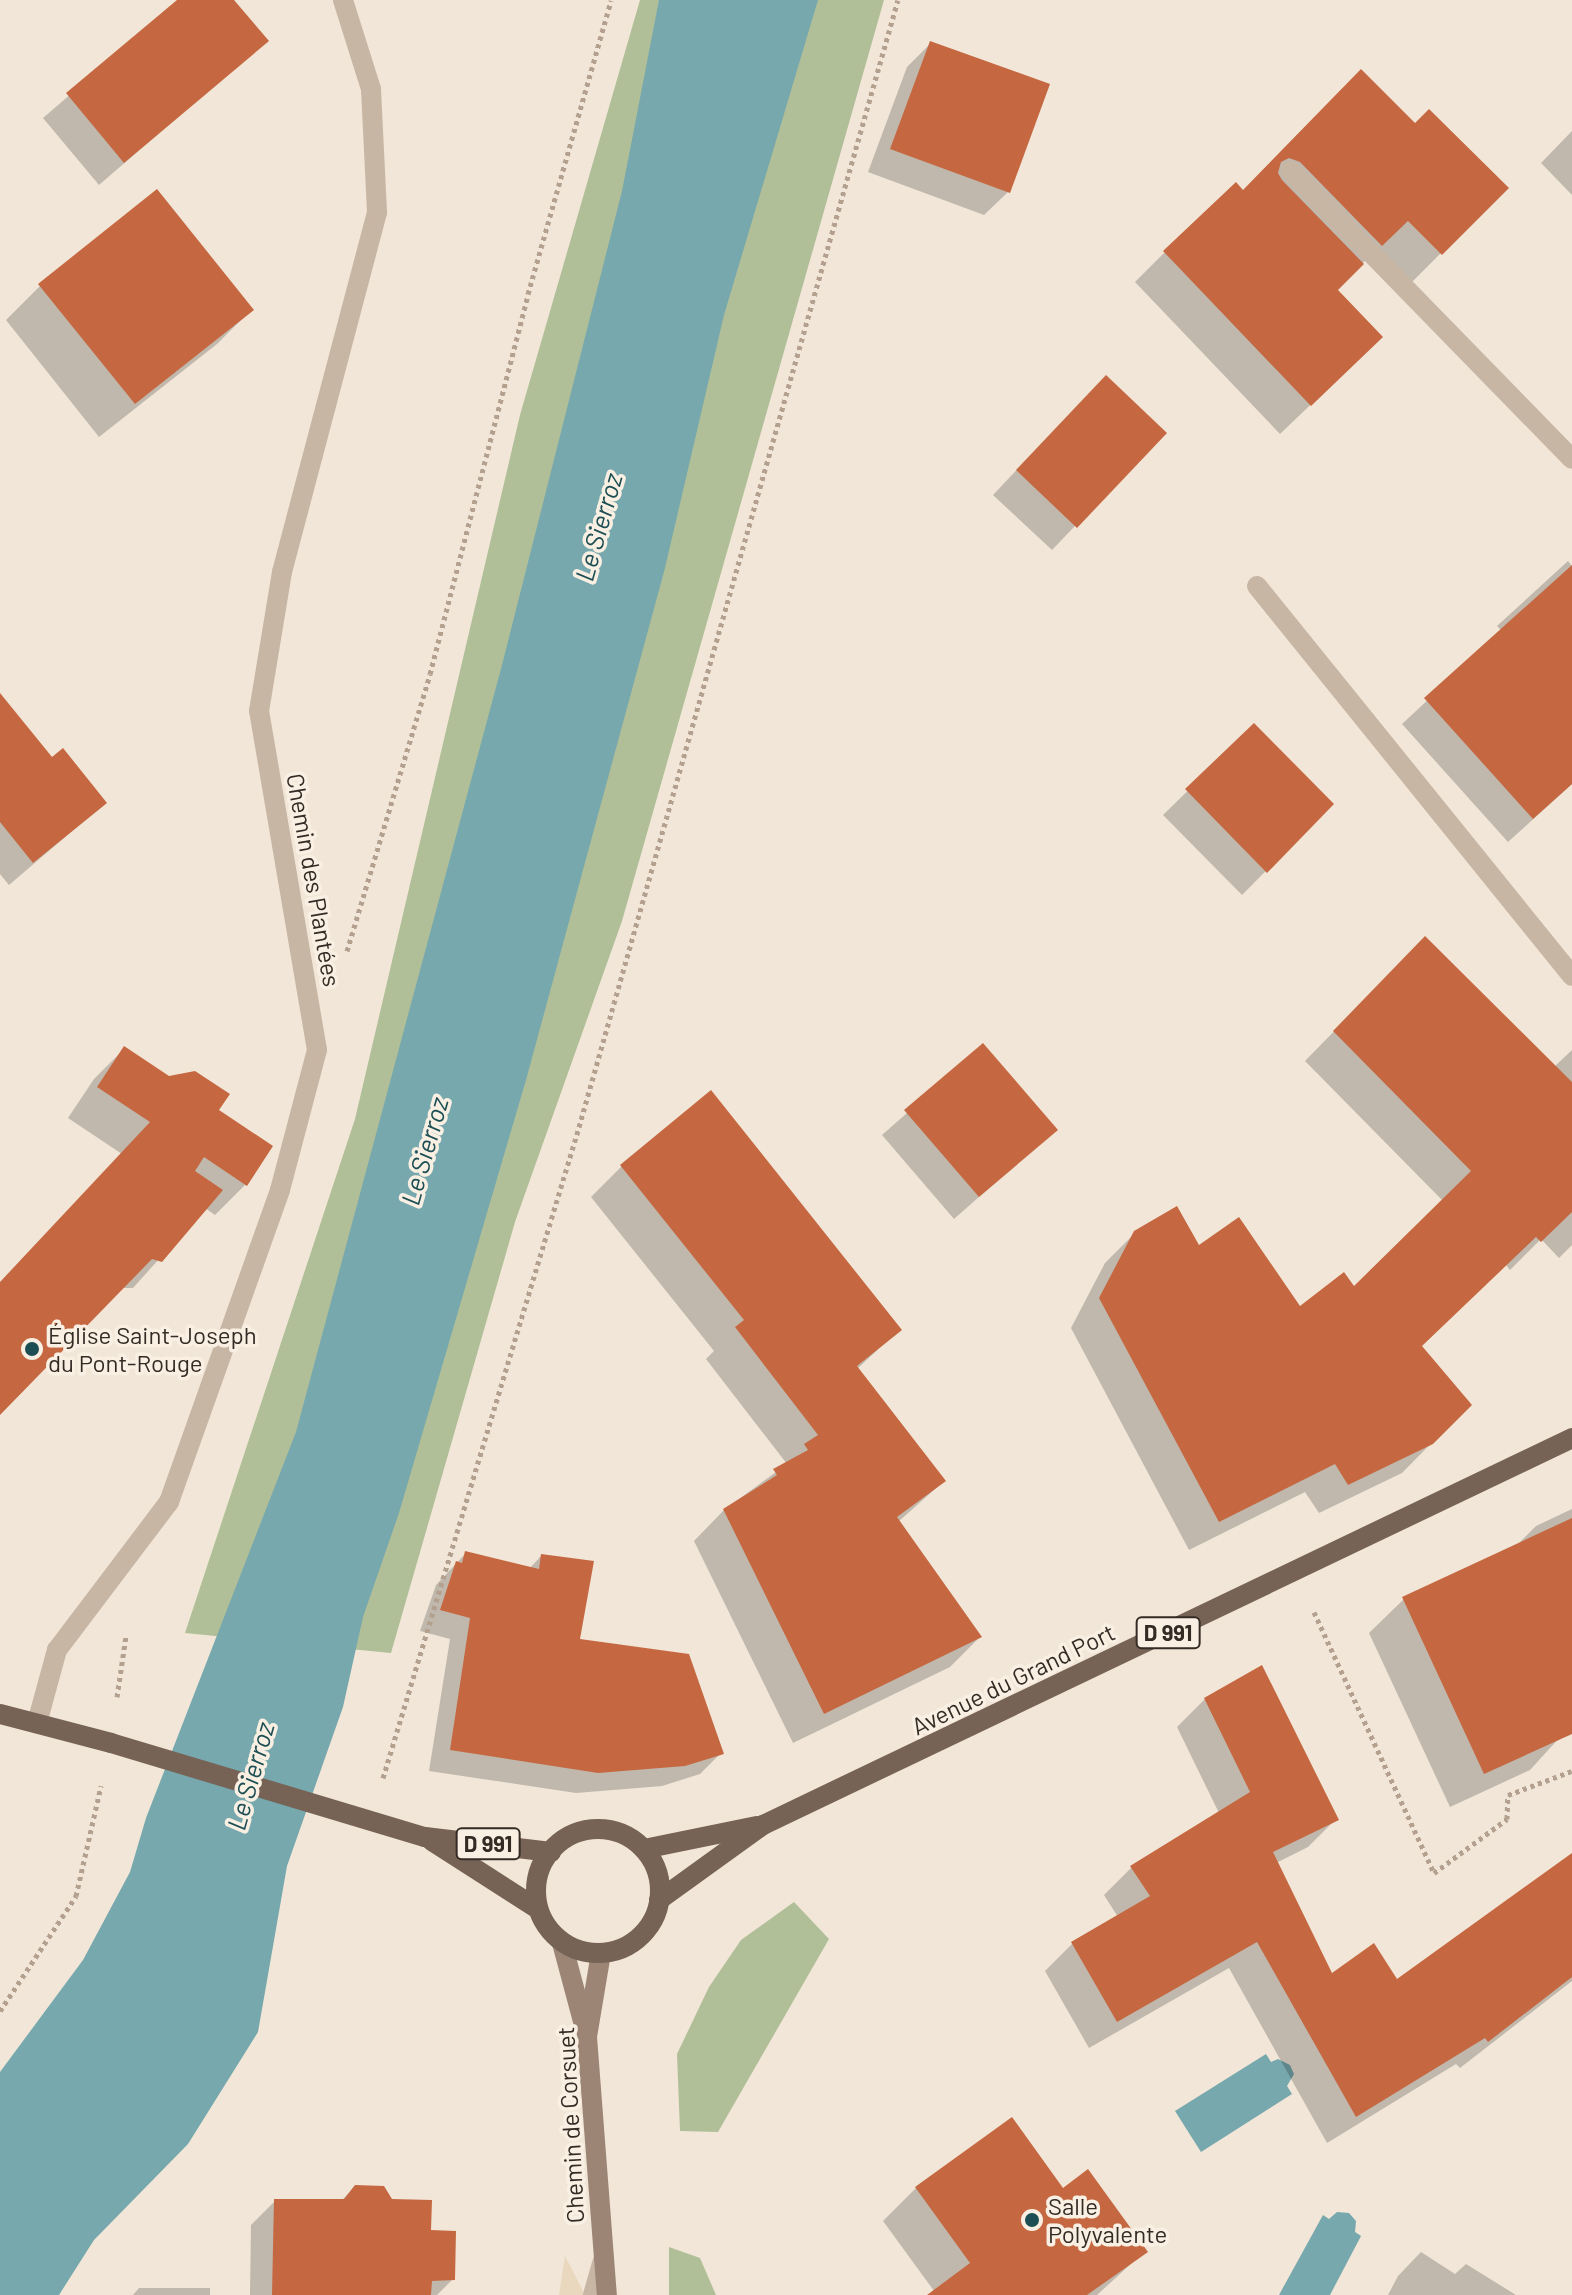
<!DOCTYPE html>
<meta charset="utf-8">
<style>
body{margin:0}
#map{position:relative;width:1572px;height:2295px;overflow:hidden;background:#f1e6d7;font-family:Barlow,sans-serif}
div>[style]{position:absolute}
.green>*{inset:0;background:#b0bf98}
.plaza>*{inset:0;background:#e9d8be}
.water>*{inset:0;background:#77a8ad}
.shadow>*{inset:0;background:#0003}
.building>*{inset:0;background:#c56841}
.path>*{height:5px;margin-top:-2.5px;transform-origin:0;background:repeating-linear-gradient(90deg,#b4a08e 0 4px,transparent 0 8px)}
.lane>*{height:20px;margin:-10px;padding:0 10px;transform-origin:10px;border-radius:10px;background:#c8b6a4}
.street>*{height:20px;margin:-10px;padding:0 10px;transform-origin:10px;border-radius:10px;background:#c8b6a4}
.secondary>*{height:20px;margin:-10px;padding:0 10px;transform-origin:10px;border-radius:10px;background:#9c8575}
.primary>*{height:20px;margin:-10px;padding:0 10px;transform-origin:10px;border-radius:10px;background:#766356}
.primary>.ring{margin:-10px;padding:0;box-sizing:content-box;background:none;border:20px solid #766356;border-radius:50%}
.dots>*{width:22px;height:22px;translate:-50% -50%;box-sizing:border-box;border:4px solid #f9f0e3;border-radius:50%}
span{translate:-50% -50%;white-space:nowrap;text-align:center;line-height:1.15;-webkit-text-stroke:7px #f9f0e3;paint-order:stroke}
.shield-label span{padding:2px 6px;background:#f9f0e3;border:2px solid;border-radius:6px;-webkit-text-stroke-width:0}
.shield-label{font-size:22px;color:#342b25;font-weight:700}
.street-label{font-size:24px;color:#342b25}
.poi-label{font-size:24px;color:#342b25}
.left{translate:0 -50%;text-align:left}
.water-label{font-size:26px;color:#1c4e54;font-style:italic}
</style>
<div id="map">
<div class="green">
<div style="clip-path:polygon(640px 0,884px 0,622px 921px,515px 1222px,391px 1653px,185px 1633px,355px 1119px,520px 415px)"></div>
<div style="clip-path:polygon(794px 1902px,829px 1939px,718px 2132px,680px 2131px,677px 2054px,709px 1987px,741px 1940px)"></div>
<div style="clip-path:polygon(669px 2247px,700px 2258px,716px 2295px,669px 2295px)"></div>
</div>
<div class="plaza">
<div style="clip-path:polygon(565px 2256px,584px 2293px,584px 2295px,559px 2295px)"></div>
</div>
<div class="water">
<div style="clip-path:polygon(659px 0,818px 0,724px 315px,665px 568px,526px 1080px,399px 1513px,363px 1617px,343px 1707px,287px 1866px,258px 2032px,188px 2144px,94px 2240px,59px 2295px,0 2295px,0 2072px,83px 1960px,130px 1872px,146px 1818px,296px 1432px,502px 665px,622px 191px)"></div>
<div style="clip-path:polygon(1266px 2054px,1271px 2062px,1278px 2059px,1290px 2065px,1294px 2074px,1287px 2086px,1292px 2094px,1201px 2152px,1175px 2111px)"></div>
<div style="clip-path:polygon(1337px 2212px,1349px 2213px,1356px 2221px,1355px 2232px,1361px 2236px,1330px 2295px,1279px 2295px,1323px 2215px,1329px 2219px)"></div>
</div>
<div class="shadow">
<div style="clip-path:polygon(180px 0,231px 0,266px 41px,99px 185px,43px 118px)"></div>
<div style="clip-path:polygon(931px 43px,1008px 192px,984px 215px,868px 172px,907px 67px)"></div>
<div style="clip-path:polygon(1361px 72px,1415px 126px,1506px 188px,1411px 283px,1377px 249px,1335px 290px,1350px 367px,1280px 434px,1135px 282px,1165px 252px,1243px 192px)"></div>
<div style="clip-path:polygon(1572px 131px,1572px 195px,1541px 163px)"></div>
<div style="clip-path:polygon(40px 286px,251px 310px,217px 344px,99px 437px,6px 320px)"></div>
<div style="clip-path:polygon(1082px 401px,1164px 433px,1052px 550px,993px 495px)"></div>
<div style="clip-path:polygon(1568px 561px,1572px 566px,1572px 784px,1508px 842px,1402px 724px,1502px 631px,1497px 626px)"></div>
<div style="clip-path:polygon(0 696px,52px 759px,105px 803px,9px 885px,0 874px)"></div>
<div style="clip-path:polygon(1254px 726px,1332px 804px,1242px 895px,1163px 815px)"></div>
<div style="clip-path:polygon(1396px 968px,1554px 1067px,1572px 1050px,1572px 1245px,1559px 1258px,1541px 1239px,1510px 1270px,1506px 1265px,1420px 1347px,1469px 1405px,1402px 1473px,1319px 1513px,1305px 1492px,1189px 1550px,1071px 1328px,1105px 1263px,1135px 1233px,1199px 1248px,1299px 1308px,1353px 1289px,1443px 1201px,1305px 1061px)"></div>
<div style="clip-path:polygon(983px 1046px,1055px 1130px,954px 1219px,882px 1135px)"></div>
<div style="clip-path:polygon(125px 1048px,217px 1110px,246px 1184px,215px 1215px,205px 1208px,133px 1288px,121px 1288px,0 1412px,0 1283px,122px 1154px,68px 1118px,94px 1079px)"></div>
<div style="clip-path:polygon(622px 1166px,900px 1329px,857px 1369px,944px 1481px,898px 1522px,980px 1637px,950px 1667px,793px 1743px,694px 1541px,724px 1510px,787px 1464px,706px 1359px,714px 1351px,591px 1197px)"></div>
<div style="clip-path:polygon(1572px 1509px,1572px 1724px,1530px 1770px,1450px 1807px,1369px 1633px,1404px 1599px,1515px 1547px,1536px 1526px)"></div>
<div style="clip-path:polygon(466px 1553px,529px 1569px,541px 1556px,578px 1640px,721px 1753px,700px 1774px,662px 1786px,576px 1793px,429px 1771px,450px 1639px,420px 1631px,436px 1585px)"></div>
<div style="clip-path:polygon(1205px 1699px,1336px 1819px,1308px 1847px,1276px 1863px,1331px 1976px,1397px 1981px,1572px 1855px,1572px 1981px,1460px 2068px,1456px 2064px,1327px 2143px,1229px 1968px,1089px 2048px,1045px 1971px,1073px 1943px,1118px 1917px,1104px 1895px,1131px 1868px,1219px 1813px,1177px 1727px)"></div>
<div style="clip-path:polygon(355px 2187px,391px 2201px,429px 2232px,453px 2279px,437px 2295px,250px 2295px,251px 2225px,275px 2201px,341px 2201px)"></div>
<div style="clip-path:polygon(916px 2188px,1062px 2191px,1145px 2251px,1097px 2295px,937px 2295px,883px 2221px)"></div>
<div style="clip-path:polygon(1421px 2252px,1455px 2274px,1466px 2264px,1516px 2295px,1388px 2295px,1398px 2276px)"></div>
<div style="clip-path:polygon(139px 2288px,210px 2288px,210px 2295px,133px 2295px)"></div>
</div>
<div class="building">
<div style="clip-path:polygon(177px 0,234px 0,269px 41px,124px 163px,66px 93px)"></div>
<div style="clip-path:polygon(930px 41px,1050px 84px,1010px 193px,890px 149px)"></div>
<div style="clip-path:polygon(1361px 69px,1415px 123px,1429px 109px,1509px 188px,1442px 255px,1408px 221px,1382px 246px,1300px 162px,1289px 158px,1281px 162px,1278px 173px,1282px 180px,1364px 264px,1338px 290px,1383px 337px,1311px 406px,1163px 251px,1236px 182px,1243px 190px)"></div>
<div style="clip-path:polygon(157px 189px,254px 310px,135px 404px,38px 284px)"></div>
<div style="clip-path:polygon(1106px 375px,1167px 433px,1077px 528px,1016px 470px)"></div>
<div style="clip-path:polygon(1572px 565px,1572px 784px,1533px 819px,1424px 698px)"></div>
<div style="clip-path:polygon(0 693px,52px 757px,63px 748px,107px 803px,33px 863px,0 822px)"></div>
<div style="clip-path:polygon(1254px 723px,1334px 804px,1267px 873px,1185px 789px)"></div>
<div style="clip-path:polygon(1425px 936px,1572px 1082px,1572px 1212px,1541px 1242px,1536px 1237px,1422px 1346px,1472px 1405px,1433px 1444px,1348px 1485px,1335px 1464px,1219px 1522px,1099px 1298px,1134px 1231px,1177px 1206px,1199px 1245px,1239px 1217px,1300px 1306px,1344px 1272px,1354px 1286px,1471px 1171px,1333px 1031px)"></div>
<div style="clip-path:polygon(983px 1043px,1058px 1130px,979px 1197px,904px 1110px)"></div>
<div style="clip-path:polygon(124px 1046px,169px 1076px,195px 1071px,230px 1094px,219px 1110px,273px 1146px,247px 1186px,204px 1157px,195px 1171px,223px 1190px,162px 1262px,152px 1259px,0 1415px,0 1282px,150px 1122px,97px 1087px)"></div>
<div style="clip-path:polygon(711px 1090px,902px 1330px,857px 1366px,946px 1481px,897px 1517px,982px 1637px,824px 1714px,723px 1509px,777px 1475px,773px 1469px,808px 1450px,804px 1444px,818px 1435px,735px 1327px,744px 1320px,620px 1165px)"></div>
<div style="clip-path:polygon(1572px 1518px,1572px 1734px,1484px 1774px,1402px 1597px)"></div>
<div style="clip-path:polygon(465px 1551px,539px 1569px,541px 1554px,594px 1561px,580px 1639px,689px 1654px,724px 1754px,685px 1766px,598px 1773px,450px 1750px,470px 1618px,440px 1610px,456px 1561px,462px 1563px)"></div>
<div style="clip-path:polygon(1262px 1665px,1339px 1820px,1273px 1852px,1332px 1973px,1374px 1943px,1397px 1979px,1572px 1853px,1572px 1977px,1488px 2042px,1485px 2038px,1356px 2117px,1257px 1942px,1117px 2022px,1071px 1942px,1150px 1896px,1130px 1866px,1250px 1792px,1204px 1698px)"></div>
<div style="clip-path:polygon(1012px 2117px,1063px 2188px,1088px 2169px,1148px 2252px,1087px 2295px,927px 2295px,970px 2263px,915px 2187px)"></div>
<div style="clip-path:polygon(355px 2185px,384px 2186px,392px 2199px,432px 2200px,431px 2230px,456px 2231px,455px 2280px,432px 2281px,431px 2295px,272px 2295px,274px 2199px,344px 2199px)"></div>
</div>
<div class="path">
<div style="left:347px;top:951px;width:289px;rotate:-73.3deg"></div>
<div style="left:430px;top:674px;width:392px;rotate:-75.5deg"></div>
<div style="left:528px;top:294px;width:305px;rotate:-74.2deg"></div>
<div style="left:1314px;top:1612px;width:287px;rotate:65.3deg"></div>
<div style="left:1434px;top:1873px;width:91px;rotate:-36.5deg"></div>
<div style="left:1507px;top:1819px;width:24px;rotate:-88deg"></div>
<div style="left:1508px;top:1795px;width:68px;rotate:-20.6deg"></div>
<div style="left:117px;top:1697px;width:62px;rotate:-81.6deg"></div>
<div style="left:383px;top:1778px;width:680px;rotate:-73.24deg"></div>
<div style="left:579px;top:1127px;width:1171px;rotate:-74.2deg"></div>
<div style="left:0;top:2011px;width:138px;rotate:-56.5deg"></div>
<div style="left:76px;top:1896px;width:113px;rotate:-77.2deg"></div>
</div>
<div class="lane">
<div style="left:1291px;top:171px;width:402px;rotate:45.7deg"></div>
<div style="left:1257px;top:586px;width:501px;rotate:51.07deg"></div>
<div style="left:593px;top:2295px;width:35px;rotate:-74deg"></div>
</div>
<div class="street">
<div style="left:37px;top:1723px;width:76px;rotate:-74.7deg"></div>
<div style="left:57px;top:1650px;width:186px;rotate:-52.9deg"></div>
<div style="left:169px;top:1502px;width:331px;rotate:-70.4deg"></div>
<div style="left:280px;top:1190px;width:145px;rotate:-75.2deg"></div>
<div style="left:317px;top:1050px;width:344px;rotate:-99.7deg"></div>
<div style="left:259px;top:711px;width:141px;rotate:-80.6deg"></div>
<div style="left:282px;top:572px;width:372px;rotate:-75.2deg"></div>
<div style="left:377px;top:212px;width:123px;rotate:-92.8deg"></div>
<div style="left:371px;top:89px;width:93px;rotate:-107.5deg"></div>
</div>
<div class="secondary">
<div style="left:562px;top:1943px;width:89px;rotate:75deg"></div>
<div style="left:601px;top:1953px;width:85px;rotate:99.5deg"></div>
<div style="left:587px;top:2037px;width:259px;rotate:85.6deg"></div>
</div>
<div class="primary">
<div style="left:0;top:1714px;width:115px;rotate:14.6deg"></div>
<div style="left:111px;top:1743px;width:328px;rotate:16.7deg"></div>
<div style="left:425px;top:1837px;width:127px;rotate:6.8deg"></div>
<div class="ring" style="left:536px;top:1829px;width:104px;height:104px"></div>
<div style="left:432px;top:1841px;width:126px;rotate:32.7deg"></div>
<div style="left:644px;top:1849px;width:115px;rotate:-11.5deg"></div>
<div style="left:659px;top:1900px;width:128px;rotate:-35.8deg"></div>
<div style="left:763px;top:1825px;width:897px;rotate:-25.56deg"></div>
</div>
<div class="dots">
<div style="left:32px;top:1349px;background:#1c4e54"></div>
<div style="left:1032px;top:2220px;background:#1c4e54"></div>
</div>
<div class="shield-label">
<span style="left:1168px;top:1633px">D 991</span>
<span style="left:488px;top:1844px">D 991</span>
</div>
<div class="street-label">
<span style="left:314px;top:880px;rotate:80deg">Chemin des Plantées</span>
<span style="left:1013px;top:1679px;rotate:-26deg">Avenue du Grand Port</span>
<span style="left:570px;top:2125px;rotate:-93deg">Chemin de Corsuet</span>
</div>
<div class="poi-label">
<span class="left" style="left:48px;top:1349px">Église Saint-Joseph<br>du Pont-Rouge</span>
<span class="left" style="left:1048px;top:2220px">Salle<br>Polyvalente</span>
</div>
<div class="water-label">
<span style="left:598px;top:527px;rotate:-74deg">Le Sierroz</span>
<span style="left:424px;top:1151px;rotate:-74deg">Le Sierroz</span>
<span style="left:250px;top:1776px;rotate:-74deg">Le Sierroz</span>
</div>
</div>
